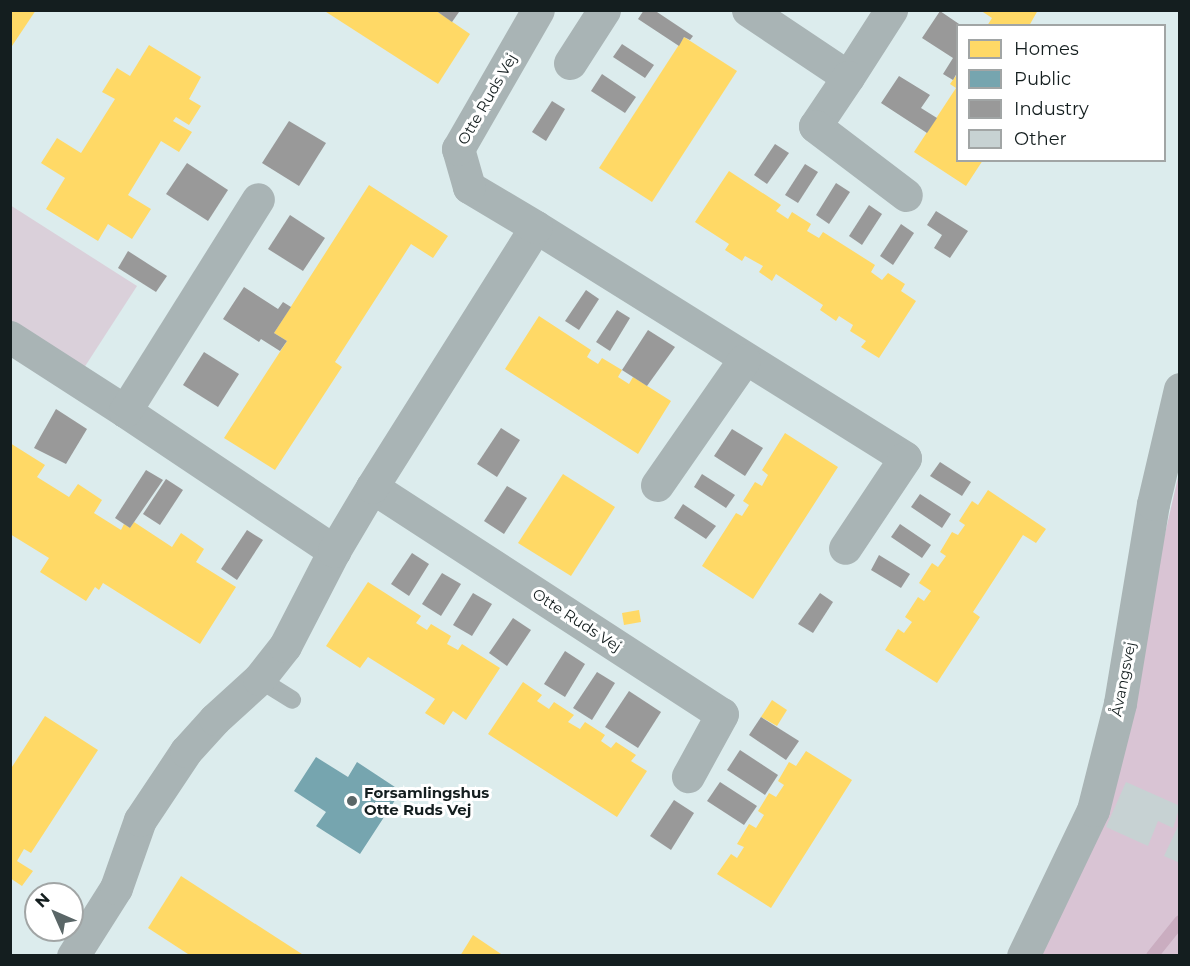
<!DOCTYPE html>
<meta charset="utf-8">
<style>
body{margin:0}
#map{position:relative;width:1190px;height:966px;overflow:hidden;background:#dceced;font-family:Montserrat,sans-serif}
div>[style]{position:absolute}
.green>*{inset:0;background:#dad0da}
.forest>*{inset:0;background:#d9c4d4}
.homes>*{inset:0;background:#ffd966}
.public>*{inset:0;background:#76a5af}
.industry>*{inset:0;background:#999}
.stream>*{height:12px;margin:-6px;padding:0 6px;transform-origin:6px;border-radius:6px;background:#caadc0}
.building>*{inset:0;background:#c7d2d3}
.lane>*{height:18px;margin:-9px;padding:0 9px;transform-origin:9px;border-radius:9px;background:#a9b4b5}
.street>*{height:33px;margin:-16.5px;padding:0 16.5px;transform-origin:16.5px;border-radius:16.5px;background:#a9b4b5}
.dots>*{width:16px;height:16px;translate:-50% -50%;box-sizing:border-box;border:3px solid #fff;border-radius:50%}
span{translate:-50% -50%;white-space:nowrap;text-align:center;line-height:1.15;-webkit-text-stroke:6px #fff;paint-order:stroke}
.street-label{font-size:15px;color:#141e1f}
.poi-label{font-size:15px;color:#141e1f;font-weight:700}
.left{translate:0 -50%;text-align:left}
.frame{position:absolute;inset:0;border:12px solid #141e1f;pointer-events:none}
.legend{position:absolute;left:956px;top:24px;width:210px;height:138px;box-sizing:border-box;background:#fff;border:2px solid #a1a5a5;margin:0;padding:8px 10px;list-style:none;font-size:18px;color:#141e1f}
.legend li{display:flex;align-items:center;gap:12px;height:30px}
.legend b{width:30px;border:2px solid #a1a5a5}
.north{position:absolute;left:24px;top:882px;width:60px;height:60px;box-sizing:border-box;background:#fff;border:2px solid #a1a5a5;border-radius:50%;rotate:315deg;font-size:16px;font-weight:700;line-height:24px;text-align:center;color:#141e1f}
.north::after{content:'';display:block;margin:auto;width:21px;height:27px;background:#5a6667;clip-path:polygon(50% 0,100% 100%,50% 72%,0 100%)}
</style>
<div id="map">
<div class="green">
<div style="clip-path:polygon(10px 205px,137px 286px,82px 371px,11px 325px)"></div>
</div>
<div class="forest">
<div style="clip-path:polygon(1179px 473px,1179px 955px,1036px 956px,1102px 807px)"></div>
</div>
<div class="homes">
<div style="clip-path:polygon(10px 10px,36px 10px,10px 49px)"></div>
<div style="clip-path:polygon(323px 10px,435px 10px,470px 34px,438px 84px)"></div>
<div style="clip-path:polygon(980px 10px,1038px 10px,1029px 26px,987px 26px,992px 18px)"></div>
<div style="clip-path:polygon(684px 37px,737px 71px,652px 202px,599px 168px)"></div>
<div style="clip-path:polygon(149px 45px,201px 77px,189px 99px,201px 106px,189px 125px,176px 117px,173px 121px,192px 132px,179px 152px,161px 141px,128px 195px,151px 209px,132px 239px,108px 224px,98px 241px,46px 209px,65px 178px,41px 163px,57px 138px,81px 153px,115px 99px,102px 92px,117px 68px,130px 76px)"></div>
<div style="clip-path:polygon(958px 73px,958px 160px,983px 160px,966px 186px,914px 152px,956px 88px,950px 84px)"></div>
<div style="clip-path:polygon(729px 171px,781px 205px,776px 211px,788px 219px,792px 212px,811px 224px,807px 231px,819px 238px,823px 232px,875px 265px,871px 272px,882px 280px,888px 273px,905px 284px,901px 291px,916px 301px,879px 358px,861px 347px,866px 341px,850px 331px,853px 325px,839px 316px,836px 321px,820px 310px,823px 305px,776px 274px,772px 281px,759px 272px,763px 266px,745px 256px,742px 261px,725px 250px,729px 244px,695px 222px)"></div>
<div style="clip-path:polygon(369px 185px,448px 236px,433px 258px,411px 244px,335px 362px,342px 367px,275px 470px,224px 438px,287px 341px,274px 333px)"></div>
<div style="clip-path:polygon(539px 316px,591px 350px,587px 357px,598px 364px,602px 358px,622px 370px,618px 377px,629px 384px,633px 377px,671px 401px,638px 454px,505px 369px)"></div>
<div style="clip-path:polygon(785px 433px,838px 467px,753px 599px,702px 566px,736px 513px,742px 516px,749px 505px,743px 501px,755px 482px,762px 486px,768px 475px,762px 470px)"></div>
<div style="clip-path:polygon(10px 443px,45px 465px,37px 477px,69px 497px,78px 484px,102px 500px,94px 513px,121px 530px,124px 524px,130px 528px,134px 522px,172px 547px,181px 533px,204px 549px,196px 562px,236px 587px,200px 644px,103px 583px,99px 590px,95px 587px,86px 601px,40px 572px,49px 558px,10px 534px)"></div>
<div style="clip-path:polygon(563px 474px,615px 507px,571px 576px,518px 543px)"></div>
<div style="clip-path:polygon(988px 490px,1046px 529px,1036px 543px,1023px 535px,973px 612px,980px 617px,937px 683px,885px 650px,898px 629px,904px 633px,912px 622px,905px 617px,918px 597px,924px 601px,931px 591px,919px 583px,932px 563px,938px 567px,946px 556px,940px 552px,952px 532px,958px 535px,965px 525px,959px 521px,972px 501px,978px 505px)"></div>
<div style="clip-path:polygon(368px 582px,421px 616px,416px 623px,427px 630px,431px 624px,451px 636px,447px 644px,458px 650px,462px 644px,500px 668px,466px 720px,453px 711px,444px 725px,425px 713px,435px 699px,368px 657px,360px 668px,326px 646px)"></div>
<div style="clip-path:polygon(639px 610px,641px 622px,624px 625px,622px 613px)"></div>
<div style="clip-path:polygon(523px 682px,542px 695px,537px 701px,549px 709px,554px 702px,574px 715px,568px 722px,580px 729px,585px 722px,605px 735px,601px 741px,611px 748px,616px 742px,636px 755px,631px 761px,647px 771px,617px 817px,488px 734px)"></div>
<div style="clip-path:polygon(772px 700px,787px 710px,777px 726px,761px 717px)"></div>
<div style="clip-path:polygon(45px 716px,98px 750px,31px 853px,24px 849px,17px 861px,33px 871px,22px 886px,10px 878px,10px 770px)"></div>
<div style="clip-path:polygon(806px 751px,852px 780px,771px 908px,717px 874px,731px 854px,737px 858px,744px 847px,737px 844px,749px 824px,756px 828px,764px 815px,758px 811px,769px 793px,776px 797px,784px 785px,778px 781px,789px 762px,796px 766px)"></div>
<div style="clip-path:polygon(181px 876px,305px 956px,191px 956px,148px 928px)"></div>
<div style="clip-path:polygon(473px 935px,504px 956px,460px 956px)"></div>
</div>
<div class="public">
<div style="clip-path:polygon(316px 757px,348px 777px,357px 762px,401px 791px,360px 854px,316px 826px,326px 812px,294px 791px)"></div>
</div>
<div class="industry">
<div style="clip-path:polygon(435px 10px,457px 10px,459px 12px,452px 22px)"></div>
<div style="clip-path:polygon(644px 10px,654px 10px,693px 36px,690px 40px,684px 37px,679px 46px,638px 19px)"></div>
<div style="clip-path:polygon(940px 11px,962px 26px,957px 26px,957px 73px,953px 80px,943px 74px,953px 58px,922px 38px)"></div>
<div style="clip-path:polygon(622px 44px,654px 65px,645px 78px,613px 57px)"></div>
<div style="clip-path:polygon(602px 74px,636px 97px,625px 113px,591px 91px)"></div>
<div style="clip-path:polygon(899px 76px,930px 95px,921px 108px,937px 118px,927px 133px,881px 103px)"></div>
<div style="clip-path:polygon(552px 101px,565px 109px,546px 141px,532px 132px)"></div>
<div style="clip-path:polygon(289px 121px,326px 143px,299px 186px,262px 163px)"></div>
<div style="clip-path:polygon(775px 144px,789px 153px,767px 184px,754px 175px)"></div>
<div style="clip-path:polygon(187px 163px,228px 190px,208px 221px,166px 194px)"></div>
<div style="clip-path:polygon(805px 164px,818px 172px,798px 203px,785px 195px)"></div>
<div style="clip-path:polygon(836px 183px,850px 192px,829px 224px,816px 215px)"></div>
<div style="clip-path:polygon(869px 205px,882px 214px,862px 245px,849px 236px)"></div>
<div style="clip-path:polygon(936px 211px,968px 231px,950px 258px,934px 248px,942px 235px,927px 225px)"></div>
<div style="clip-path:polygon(290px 215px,325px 238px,303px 271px,268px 249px)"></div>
<div style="clip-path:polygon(901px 224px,914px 233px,893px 265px,880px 256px)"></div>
<div style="clip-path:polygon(128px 251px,167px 276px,156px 292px,118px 268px)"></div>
<div style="clip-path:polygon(244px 287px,278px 309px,283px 302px,291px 307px,274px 333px,287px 341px,280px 351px,261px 339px,259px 342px,223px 319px)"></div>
<div style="clip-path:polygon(586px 290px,599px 299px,579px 330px,565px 321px)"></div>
<div style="clip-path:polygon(617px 310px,630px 318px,610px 351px,596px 342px)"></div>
<div style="clip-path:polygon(648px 330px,675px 347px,647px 386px,622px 370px)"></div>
<div style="clip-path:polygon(204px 352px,239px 374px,218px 407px,183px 385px)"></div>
<div style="clip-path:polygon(56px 409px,87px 429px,66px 464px,34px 448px)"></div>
<div style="clip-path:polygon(501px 428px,520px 440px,497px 477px,477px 464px)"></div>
<div style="clip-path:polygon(732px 429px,763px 448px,745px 476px,714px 456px)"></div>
<div style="clip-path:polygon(940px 462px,971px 482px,962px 496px,930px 476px)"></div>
<div style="clip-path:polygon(146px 470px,163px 480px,130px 528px,115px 518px)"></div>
<div style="clip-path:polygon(702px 474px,735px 495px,726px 508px,694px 487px)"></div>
<div style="clip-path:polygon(166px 479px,183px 490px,160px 525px,143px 514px)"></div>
<div style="clip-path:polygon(507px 486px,527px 498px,504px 534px,484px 521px)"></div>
<div style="clip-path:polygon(920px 494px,951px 514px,942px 528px,911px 507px)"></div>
<div style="clip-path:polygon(683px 504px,716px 526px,706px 539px,674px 518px)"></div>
<div style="clip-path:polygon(900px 524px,931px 545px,922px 558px,891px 537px)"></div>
<div style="clip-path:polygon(247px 530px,263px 540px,237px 580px,221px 569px)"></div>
<div style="clip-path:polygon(412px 553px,429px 564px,409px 596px,391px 584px)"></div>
<div style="clip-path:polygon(879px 555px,910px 574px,901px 588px,871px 570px)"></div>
<div style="clip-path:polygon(442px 573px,461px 584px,441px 616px,422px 604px)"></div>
<div style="clip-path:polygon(473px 593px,492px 604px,472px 636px,453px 625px)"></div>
<div style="clip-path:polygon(820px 593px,833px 602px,813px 633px,798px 624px)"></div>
<div style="clip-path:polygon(513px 618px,531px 630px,507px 666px,489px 653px)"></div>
<div style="clip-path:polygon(565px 651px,585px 664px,565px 697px,544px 684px)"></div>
<div style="clip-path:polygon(597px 672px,615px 683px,592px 720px,573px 708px)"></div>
<div style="clip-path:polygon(629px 691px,661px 712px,638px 748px,605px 727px)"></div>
<div style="clip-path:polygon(761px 717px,799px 741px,786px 760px,749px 735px)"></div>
<div style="clip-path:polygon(740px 750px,778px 775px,765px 795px,727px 770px)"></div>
<div style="clip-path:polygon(720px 782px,757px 806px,744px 825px,707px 801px)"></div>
<div style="clip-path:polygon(674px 800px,694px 813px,671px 850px,650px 836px)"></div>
</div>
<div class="stream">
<div style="left:1152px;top:956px;width:45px;rotate:-51.3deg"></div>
</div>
<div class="building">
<div style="clip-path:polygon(1126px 782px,1180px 806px,1173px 828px,1158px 821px,1148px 846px,1106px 827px)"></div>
<div style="clip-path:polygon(1180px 822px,1180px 863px,1164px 856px)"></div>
</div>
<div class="lane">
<div style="left:259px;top:679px;width:39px;rotate:32deg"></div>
</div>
<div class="street">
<div style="left:748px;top:10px;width:120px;rotate:33.8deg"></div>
<div style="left:848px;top:77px;width:80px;rotate:-57.3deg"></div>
<div style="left:570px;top:63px;width:63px;rotate:-57.3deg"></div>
<div style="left:848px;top:77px;width:59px;rotate:124deg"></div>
<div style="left:815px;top:126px;width:114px;rotate:37.2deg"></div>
<div style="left:536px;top:227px;width:435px;rotate:32deg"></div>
<div style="left:905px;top:458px;width:108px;rotate:123.7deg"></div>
<div style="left:10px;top:337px;width:137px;rotate:32.8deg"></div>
<div style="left:125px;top:411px;width:252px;rotate:33.8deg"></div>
<div style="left:125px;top:411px;width:250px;rotate:-57.9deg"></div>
<div style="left:657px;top:485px;width:152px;rotate:-55.2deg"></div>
<div style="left:372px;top:487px;width:417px;rotate:33deg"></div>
<div style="left:722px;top:714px;width:71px;rotate:118.7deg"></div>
<div style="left:73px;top:956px;width:80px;rotate:-57.7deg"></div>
<div style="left:116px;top:888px;width:72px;rotate:-70.6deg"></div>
<div style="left:140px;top:820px;width:83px;rotate:-56.3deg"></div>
<div style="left:186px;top:751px;width:43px;rotate:-47.8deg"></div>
<div style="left:215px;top:719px;width:59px;rotate:-42.3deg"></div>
<div style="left:259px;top:679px;width:42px;rotate:-51.8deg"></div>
<div style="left:285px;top:646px;width:107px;rotate:-62.7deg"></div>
<div style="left:334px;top:551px;width:74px;rotate:-59.3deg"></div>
<div style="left:372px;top:487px;width:307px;rotate:-57.8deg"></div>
<div style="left:536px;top:227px;width:78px;rotate:-149.2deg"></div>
<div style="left:469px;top:187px;width:40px;rotate:-106deg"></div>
<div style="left:458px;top:149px;width:160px;rotate:-60.1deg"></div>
<div style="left:1023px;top:956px;width:162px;rotate:-64.4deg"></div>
<div style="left:1093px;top:810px;width:110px;rotate:-75.8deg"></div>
<div style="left:1120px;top:703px;width:202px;rotate:-80.6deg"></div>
<div style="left:1153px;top:504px;width:118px;rotate:-76.8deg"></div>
</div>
<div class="dots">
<div style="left:352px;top:801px;background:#5a6667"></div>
</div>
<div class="street-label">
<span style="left:487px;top:99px;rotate:-60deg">Otte Ruds Vej</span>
<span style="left:577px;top:620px;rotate:33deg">Otte Ruds Vej</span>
<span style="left:1123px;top:679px;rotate:-79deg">Åvangsvej</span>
</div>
<div class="poi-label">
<span class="left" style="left:364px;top:801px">Forsamlingshus<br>Otte Ruds Vej</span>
</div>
<div class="frame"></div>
<ul class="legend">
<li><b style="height:16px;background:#ffd966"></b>Homes</li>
<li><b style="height:16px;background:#76a5af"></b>Public</li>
<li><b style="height:16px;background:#999"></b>Industry</li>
<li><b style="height:16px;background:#c7d2d3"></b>Other</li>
</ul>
<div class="north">N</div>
</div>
